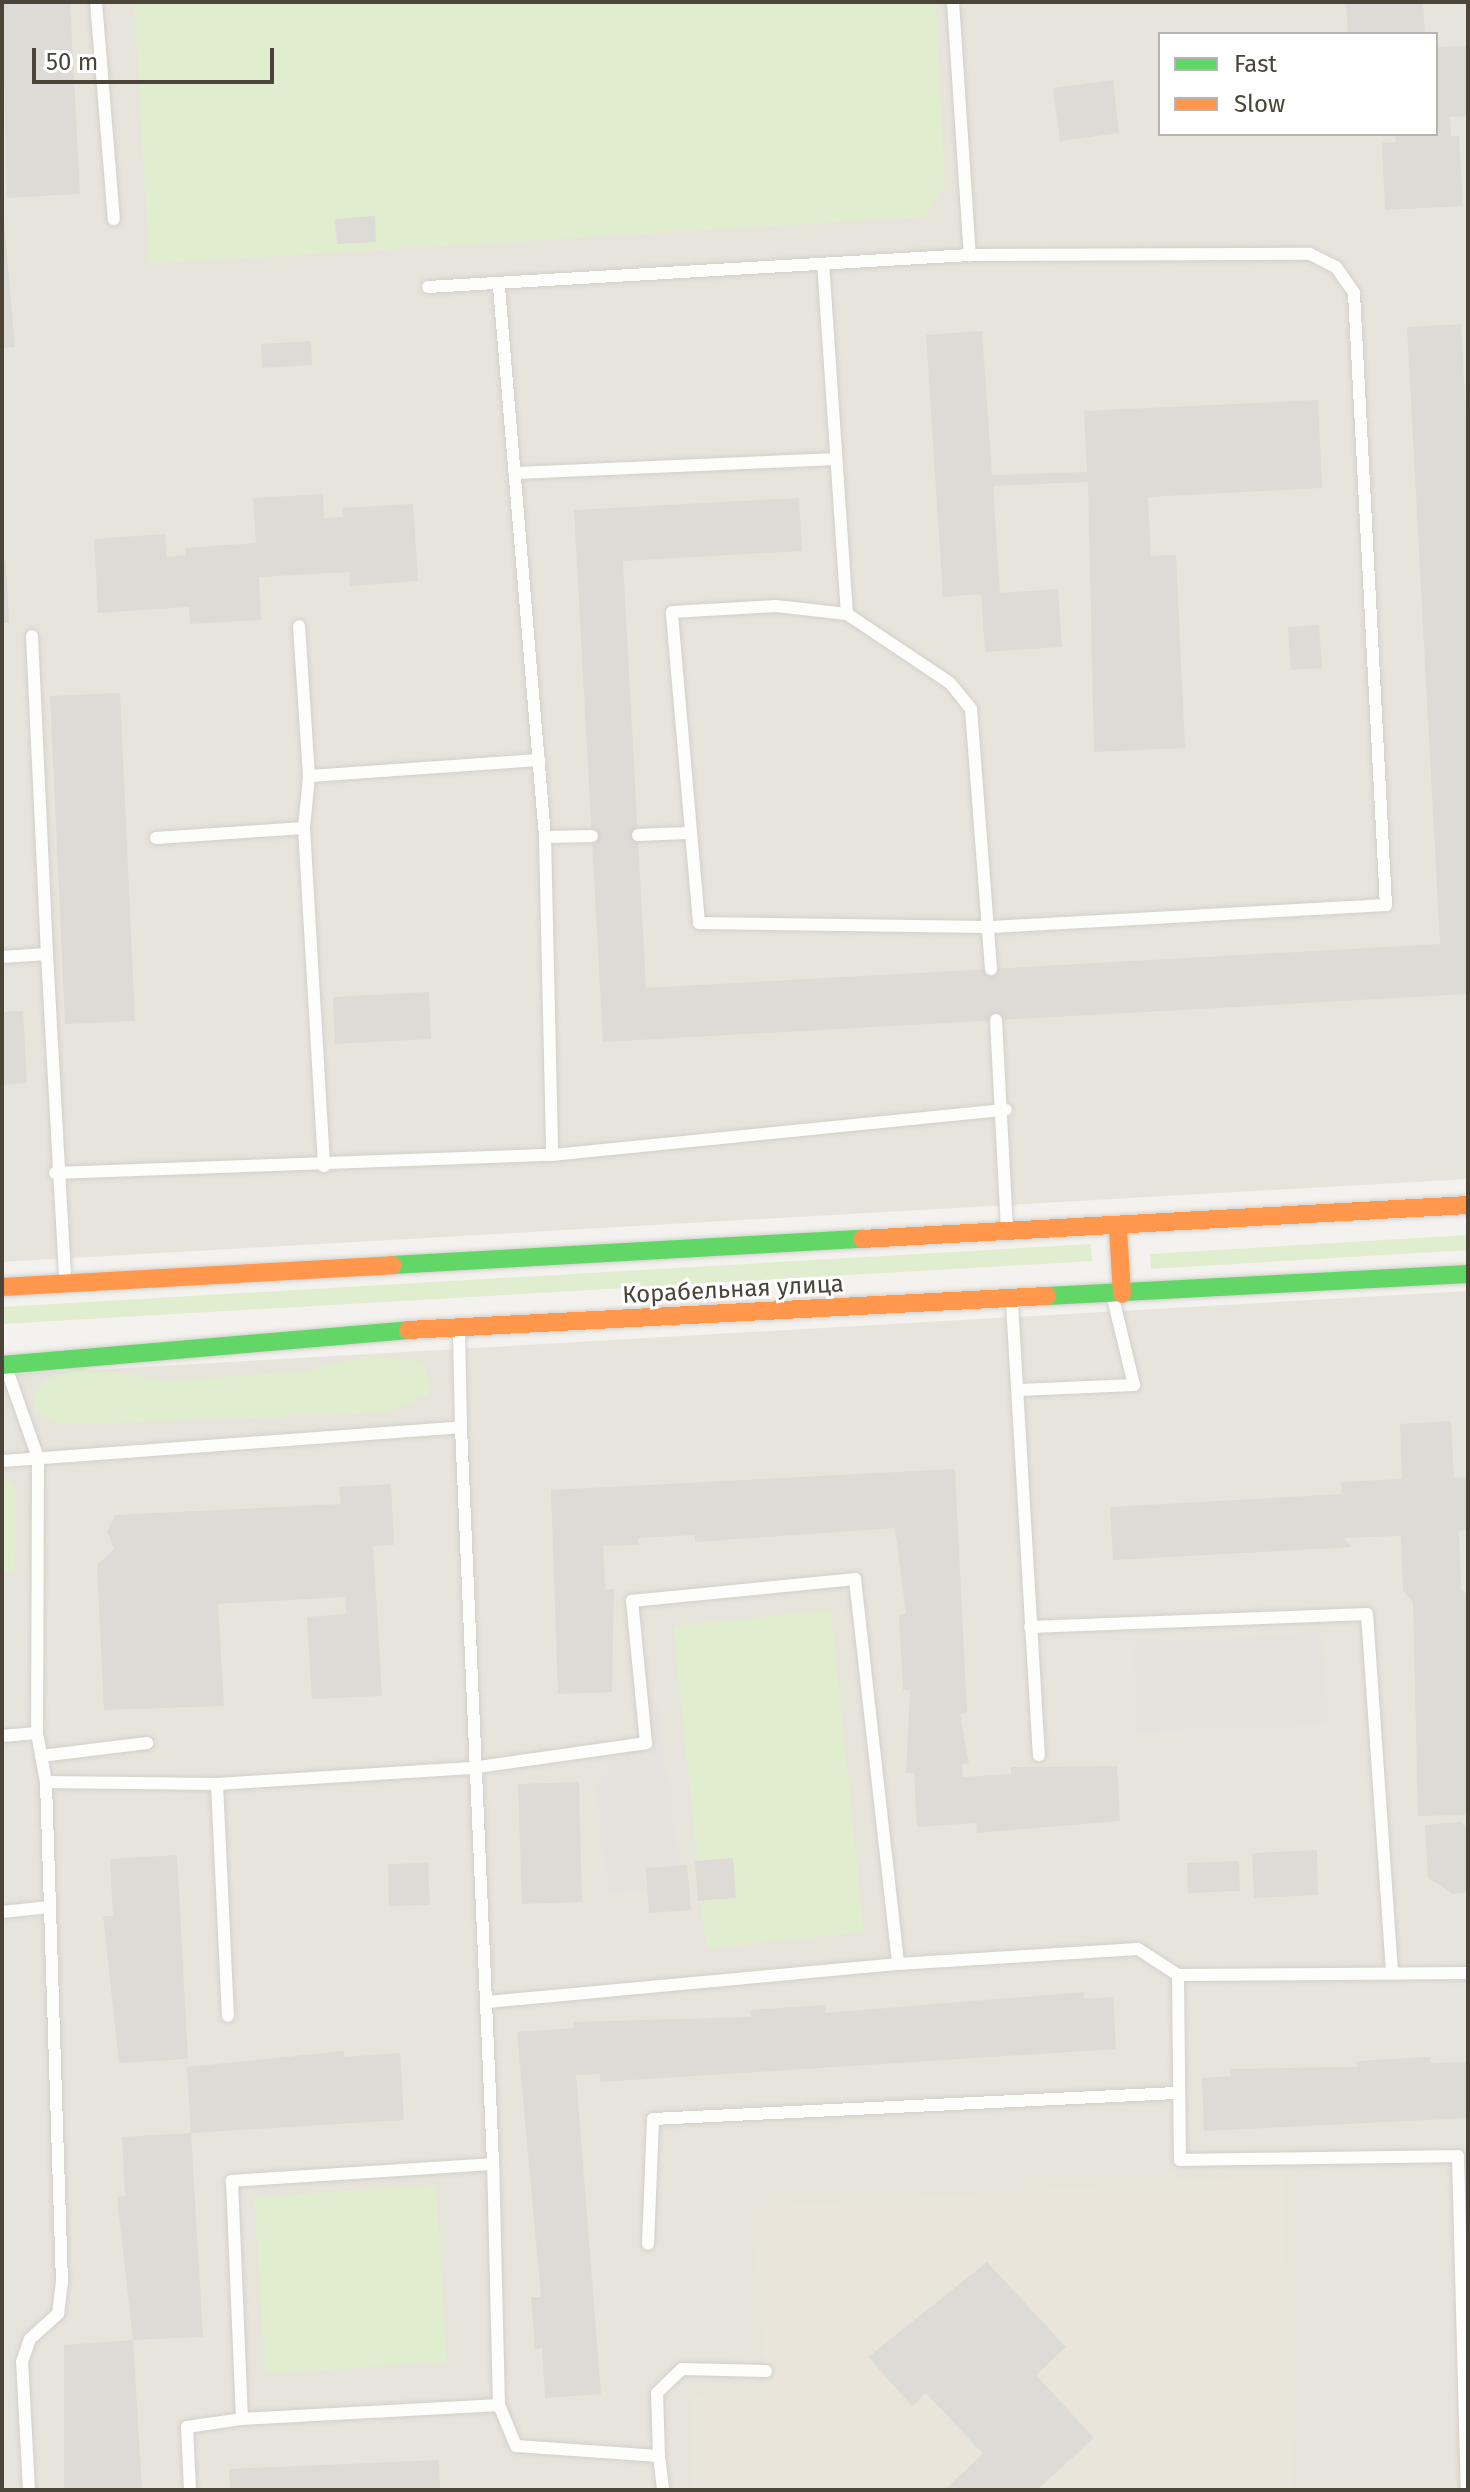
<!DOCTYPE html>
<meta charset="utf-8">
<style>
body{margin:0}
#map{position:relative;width:1470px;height:2492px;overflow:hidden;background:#f4f2ee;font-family:"Fira Sans",sans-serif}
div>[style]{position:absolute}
.residential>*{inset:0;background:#e7e4dc}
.education>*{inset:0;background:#eae5da}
.green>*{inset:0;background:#e0edcf}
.parking>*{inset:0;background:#e6e3df}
.building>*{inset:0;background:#dddbd6}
.roads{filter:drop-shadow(0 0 2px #d2d0cb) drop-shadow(0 0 2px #d2d0cb)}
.lane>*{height:12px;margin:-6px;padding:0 6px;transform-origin:6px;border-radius:6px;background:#fdfdfc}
.fast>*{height:18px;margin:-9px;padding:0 9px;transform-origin:9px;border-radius:9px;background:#63d668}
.slow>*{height:18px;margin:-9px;padding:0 9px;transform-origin:9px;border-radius:9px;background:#ff974d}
span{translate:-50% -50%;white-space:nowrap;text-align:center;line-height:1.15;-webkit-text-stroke:6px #fff;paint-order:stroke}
.street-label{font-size:24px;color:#4a4439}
.frame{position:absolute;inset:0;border:4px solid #4a4439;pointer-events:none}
.legend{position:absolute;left:1158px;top:32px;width:280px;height:104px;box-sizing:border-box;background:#fff;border:2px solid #b7b4b0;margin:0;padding:10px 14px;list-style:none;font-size:24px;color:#4a4439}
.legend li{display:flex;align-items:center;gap:16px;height:40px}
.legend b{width:40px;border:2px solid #b7b4b0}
.scale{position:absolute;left:32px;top:48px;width:242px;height:36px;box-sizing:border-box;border:4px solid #4a4439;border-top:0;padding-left:10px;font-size:24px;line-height:28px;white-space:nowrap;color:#4a4439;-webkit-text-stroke:6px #fff;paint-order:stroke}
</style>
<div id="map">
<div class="residential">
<div style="clip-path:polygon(evenodd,2px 2px,1468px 2px,1468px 1179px,2px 1262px,2px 2px,1160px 34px,1436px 34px,1436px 134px,1160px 134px,1160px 34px)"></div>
<div style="clip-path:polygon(1468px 1291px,1468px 2490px,2px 2490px,2px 1375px)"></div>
</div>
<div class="education">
<div style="clip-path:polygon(1283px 2175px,1292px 2490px,693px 2490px,691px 2395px,768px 2390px,751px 2208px)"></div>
</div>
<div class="green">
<div style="clip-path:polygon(134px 2px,936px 2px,945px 186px,925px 217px,149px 264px)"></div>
<div style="clip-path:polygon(1468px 1235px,1468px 1250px,1151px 1269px,1150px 1254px)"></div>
<div style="clip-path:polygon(1091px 1244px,1092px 1261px,2px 1324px,2px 1307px)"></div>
<div style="clip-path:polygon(371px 1355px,422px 1362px,432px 1386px,427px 1395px,387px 1413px,90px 1424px,57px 1424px,37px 1411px,32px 1397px,46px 1380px,77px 1368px,169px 1381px,305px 1371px)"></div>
<div style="clip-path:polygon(2px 1475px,16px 1488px,15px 1571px,2px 1572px)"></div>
<div style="clip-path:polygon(831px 1610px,864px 1932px,706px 1949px,673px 1626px)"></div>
<div style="clip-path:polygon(436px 2185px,447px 2362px,265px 2374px,254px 2197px)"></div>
</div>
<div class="parking">
<div style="clip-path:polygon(1323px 1633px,1327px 1724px,1136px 1733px,1132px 1642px)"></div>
<div style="clip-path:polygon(658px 1701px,683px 1888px,608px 1893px,595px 1787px)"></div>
</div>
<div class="building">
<div style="clip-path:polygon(2px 2px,70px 2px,80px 194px,7px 198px)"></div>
<div style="clip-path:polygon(1346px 2px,1423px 2px,1425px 34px,1348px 34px)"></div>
<div style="clip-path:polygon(1468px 46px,1468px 116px,1450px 117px,1451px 136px,1459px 136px,1463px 206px,1385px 210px,1382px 143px,1396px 142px,1395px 134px,1436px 134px,1436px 47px)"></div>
<div style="clip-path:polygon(1113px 80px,1119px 133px,1060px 141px,1053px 88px)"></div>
<div style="clip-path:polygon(2px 198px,15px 347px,2px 348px)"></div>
<div style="clip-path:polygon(375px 216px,376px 242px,337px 244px,335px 219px)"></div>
<div style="clip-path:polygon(1461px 324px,1468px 455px,1468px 994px,603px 1042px,574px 510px,799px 498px,802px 551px,623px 561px,646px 988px,1440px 944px,1407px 327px)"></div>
<div style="clip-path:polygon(982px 331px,992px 475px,1087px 472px,1084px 411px,1318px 400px,1322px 488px,1148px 497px,1151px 556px,1176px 555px,1185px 748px,1094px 752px,1088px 482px,993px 486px,1000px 593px,1058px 589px,1062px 647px,985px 652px,981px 594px,943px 597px,926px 335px)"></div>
<div style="clip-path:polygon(311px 341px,312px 365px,262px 368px,261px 344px)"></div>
<div style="clip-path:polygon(323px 494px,324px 518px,343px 517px,343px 508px,413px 504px,418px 581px,350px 586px,349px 572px,259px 577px,261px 620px,190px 624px,189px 607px,98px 613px,94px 539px,165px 534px,167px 557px,185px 555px,185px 548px,256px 543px,253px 498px)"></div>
<div style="clip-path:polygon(2px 561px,6px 561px,9px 623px,2px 623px)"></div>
<div style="clip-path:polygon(1319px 625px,1322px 668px,1291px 670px,1288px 627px)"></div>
<div style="clip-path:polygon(120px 693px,135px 1021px,65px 1024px,50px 696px)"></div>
<div style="clip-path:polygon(429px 992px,431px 1039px,335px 1044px,333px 997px)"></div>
<div style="clip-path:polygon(23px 1011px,27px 1083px,2px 1085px,2px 1012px)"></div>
<div style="clip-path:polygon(1451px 1421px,1454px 1478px,1468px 1477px,1468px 1530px,1459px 1531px,1461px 1590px,1468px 1595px,1468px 1815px,1418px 1816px,1413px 1602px,1403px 1591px,1401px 1536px,1343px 1538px,1353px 1547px,1113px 1560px,1110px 1507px,1342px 1494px,1341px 1482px,1402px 1479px,1400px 1424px)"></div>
<div style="clip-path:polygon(955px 1469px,967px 1713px,960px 1714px,969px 1764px,962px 1764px,963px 1777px,1011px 1774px,1011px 1767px,1117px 1766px,1120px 1821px,977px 1833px,976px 1823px,917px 1827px,914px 1773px,906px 1773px,910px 1690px,903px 1690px,899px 1615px,906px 1614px,895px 1528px,695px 1542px,695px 1535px,638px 1538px,639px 1545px,603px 1546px,605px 1589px,614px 1589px,612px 1692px,558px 1694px,551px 1490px)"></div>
<div style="clip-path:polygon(391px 1484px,394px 1545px,373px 1546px,382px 1696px,312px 1699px,307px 1617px,346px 1614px,345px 1597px,218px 1604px,224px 1706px,104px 1710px,97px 1565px,114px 1549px,107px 1531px,115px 1515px,341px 1504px,339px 1487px)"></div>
<div style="clip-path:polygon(579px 1782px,582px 1902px,522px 1904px,518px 1784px)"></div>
<div style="clip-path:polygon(1461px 1822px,1468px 1828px,1468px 1892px,1453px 1894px,1428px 1878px,1425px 1825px)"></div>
<div style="clip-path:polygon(1317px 1850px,1318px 1895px,1254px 1898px,1252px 1853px)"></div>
<div style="clip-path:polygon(177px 1855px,188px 2059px,119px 2063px,103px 1916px,113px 1916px,110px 1859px)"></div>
<div style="clip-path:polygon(733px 1858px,736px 1898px,698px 1901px,695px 1861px)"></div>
<div style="clip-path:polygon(1239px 1861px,1240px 1891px,1188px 1893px,1187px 1863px)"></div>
<div style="clip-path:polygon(428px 1863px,430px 1905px,389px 1906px,388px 1864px)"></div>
<div style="clip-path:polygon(687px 1865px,691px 1910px,649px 1913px,646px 1868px)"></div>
<div style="clip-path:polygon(1084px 1992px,1084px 1999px,1113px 1997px,1116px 2049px,600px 2082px,600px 2074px,576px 2075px,601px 2394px,545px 2398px,542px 2348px,535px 2349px,531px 2297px,541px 2297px,517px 2032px,573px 2028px,573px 2022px,751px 2017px,750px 2010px,825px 2005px,826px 2013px)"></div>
<div style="clip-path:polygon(344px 2051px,344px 2057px,400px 2053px,404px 2120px,191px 2133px,203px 2337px,133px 2340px,142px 2490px,64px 2490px,64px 2345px,133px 2340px,117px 2197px,125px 2196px,122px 2137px,191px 2133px,187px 2067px)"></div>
<div style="clip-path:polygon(1430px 2057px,1431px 2063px,1468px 2062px,1468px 2118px,1204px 2131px,1202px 2078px,1231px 2076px,1230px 2069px,1357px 2067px,1356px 2061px)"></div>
<div style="clip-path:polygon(987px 2262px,1066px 2347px,1036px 2375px,1094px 2438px,1037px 2490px,944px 2490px,983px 2454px,926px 2393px,912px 2406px,868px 2357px)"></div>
<div style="clip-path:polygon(439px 2460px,440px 2490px,230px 2490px,229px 2469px)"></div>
</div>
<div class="roads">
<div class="lane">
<div style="left:96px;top:2px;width:218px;rotate:85.3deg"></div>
<div style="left:953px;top:2px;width:254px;rotate:86.2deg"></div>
<div style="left:428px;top:287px;width:543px;rotate:-3.38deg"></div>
<div style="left:970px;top:255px;width:340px;rotate:-0.2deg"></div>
<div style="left:1310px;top:254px;width:29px;rotate:27deg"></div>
<div style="left:1336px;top:267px;width:32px;rotate:55deg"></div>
<div style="left:1354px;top:293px;width:613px;rotate:87.01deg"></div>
<div style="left:1386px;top:905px;width:400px;rotate:176.8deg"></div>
<div style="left:987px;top:927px;width:288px;rotate:-179.2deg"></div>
<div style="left:699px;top:923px;width:312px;rotate:-95deg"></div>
<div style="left:672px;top:612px;width:104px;rotate:-3.3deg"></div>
<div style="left:776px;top:606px;width:71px;rotate:6.4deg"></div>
<div style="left:847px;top:614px;width:350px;rotate:-93.9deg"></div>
<div style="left:499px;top:287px;width:552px;rotate:85.22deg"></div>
<div style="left:545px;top:837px;width:318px;rotate:88.7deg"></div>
<div style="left:517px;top:473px;width:319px;rotate:-2.5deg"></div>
<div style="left:847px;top:614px;width:124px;rotate:33.8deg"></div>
<div style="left:950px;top:683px;width:33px;rotate:51deg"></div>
<div style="left:971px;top:709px;width:261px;rotate:85.6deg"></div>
<div style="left:32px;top:636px;width:318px;rotate:87.3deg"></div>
<div style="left:309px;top:776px;width:231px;rotate:-4deg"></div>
<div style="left:304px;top:828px;width:339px;rotate:86.6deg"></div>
<div style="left:638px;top:835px;width:49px;rotate:-2.3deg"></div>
<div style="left:545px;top:837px;width:47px;rotate:-1.2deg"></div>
<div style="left:156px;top:838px;width:148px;rotate:-3.9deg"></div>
<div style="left:304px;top:828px;width:52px;rotate:-84.5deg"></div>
<div style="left:309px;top:776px;width:150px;rotate:-93.8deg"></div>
<div style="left:2px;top:957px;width:45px;rotate:-3.8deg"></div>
<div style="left:47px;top:954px;width:327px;rotate:86.8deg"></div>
<div style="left:996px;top:1020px;width:208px;rotate:87deg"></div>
<div style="left:55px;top:1173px;width:497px;rotate:-2.1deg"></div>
<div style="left:552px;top:1155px;width:456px;rotate:-5.7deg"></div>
<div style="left:1012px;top:1303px;width:453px;rotate:86.6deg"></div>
<div style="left:6px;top:1367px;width:96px;rotate:70.6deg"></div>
<div style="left:38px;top:1458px;width:275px;rotate:90.2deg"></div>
<div style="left:37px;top:1733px;width:50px;rotate:79.6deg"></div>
<div style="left:46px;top:1782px;width:171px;rotate:0.7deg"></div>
<div style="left:217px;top:1784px;width:255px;rotate:-3.6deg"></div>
<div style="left:471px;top:1768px;width:177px;rotate:-8.1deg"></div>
<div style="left:646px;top:1743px;width:143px;rotate:-95.6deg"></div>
<div style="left:632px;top:1601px;width:224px;rotate:-5.6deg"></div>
<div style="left:855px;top:1579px;width:387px;rotate:83.6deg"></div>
<div style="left:898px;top:1964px;width:240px;rotate:-3.6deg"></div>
<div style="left:1138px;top:1949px;width:48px;rotate:33deg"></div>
<div style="left:1178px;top:1975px;width:290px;rotate:-0.4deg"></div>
<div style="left:1019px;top:1390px;width:115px;rotate:-2.5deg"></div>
<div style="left:1134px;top:1385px;width:89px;rotate:-103.6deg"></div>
<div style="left:461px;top:1427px;width:738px;rotate:87.51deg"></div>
<div style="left:493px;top:2164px;width:262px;rotate:176.3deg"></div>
<div style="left:232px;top:2181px;width:238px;rotate:87.6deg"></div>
<div style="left:242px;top:2419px;width:257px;rotate:-3.1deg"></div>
<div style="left:499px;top:2405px;width:241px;rotate:-91.4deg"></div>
<div style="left:2px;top:1461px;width:460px;rotate:-4.2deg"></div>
<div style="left:461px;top:1427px;width:97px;rotate:-91.2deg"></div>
<div style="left:1030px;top:1627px;width:337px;rotate:-2.2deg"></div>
<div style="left:1367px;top:1614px;width:360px;rotate:86deg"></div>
<div style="left:2px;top:1736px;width:35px;rotate:-5deg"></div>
<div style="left:41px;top:1756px;width:107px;rotate:-7deg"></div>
<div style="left:217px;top:1784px;width:232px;rotate:87.3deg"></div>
<div style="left:2px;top:1912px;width:48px;rotate:-5.9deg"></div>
<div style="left:1178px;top:1975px;width:185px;rotate:89.4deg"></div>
<div style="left:1180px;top:2160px;width:278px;rotate:-0.8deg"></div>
<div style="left:1458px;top:2156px;width:334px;rotate:88.5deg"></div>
<div style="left:488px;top:2002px;width:412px;rotate:-5.3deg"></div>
<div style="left:648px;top:2244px;width:125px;rotate:-87.7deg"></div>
<div style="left:653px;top:2119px;width:524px;rotate:-2.85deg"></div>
<div style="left:499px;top:2405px;width:44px;rotate:67.5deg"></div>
<div style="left:516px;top:2446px;width:143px;rotate:4deg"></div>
<div style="left:659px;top:2456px;width:34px;rotate:83deg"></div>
<div style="left:659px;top:2456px;width:63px;rotate:-91.8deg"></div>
<div style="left:657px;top:2393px;width:35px;rotate:-44deg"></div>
<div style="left:682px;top:2369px;width:84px;rotate:1.4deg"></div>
<div style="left:29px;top:2490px;width:128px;rotate:-93.1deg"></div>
<div style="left:22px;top:2362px;width:24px;rotate:-71deg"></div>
<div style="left:30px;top:2339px;width:38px;rotate:-42deg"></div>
<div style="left:58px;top:2314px;width:31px;rotate:-83deg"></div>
<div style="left:62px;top:2283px;width:501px;rotate:-91.83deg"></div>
<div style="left:190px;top:2490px;width:63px;rotate:-92.7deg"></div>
<div style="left:187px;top:2427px;width:56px;rotate:-8.3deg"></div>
</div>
<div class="fast">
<div style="left:392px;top:1265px;width:471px;rotate:-3.2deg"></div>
<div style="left:1047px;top:1296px;width:422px;rotate:-3deg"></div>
<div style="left:2px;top:1365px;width:408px;rotate:-4.9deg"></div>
</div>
<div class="slow">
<div style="left:1118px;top:1229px;width:65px;rotate:86.5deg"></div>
<div style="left:862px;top:1239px;width:607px;rotate:-3.21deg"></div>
<div style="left:2px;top:1287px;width:391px;rotate:-3.2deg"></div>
<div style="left:408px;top:1330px;width:640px;rotate:-3.05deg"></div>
</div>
</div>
<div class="street-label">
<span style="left:733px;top:1290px;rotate:-3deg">Корабельная улица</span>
</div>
<div class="frame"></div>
<ul class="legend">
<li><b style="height:10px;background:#63d668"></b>Fast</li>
<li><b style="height:10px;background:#ff974d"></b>Slow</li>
</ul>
<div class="scale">50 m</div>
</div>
